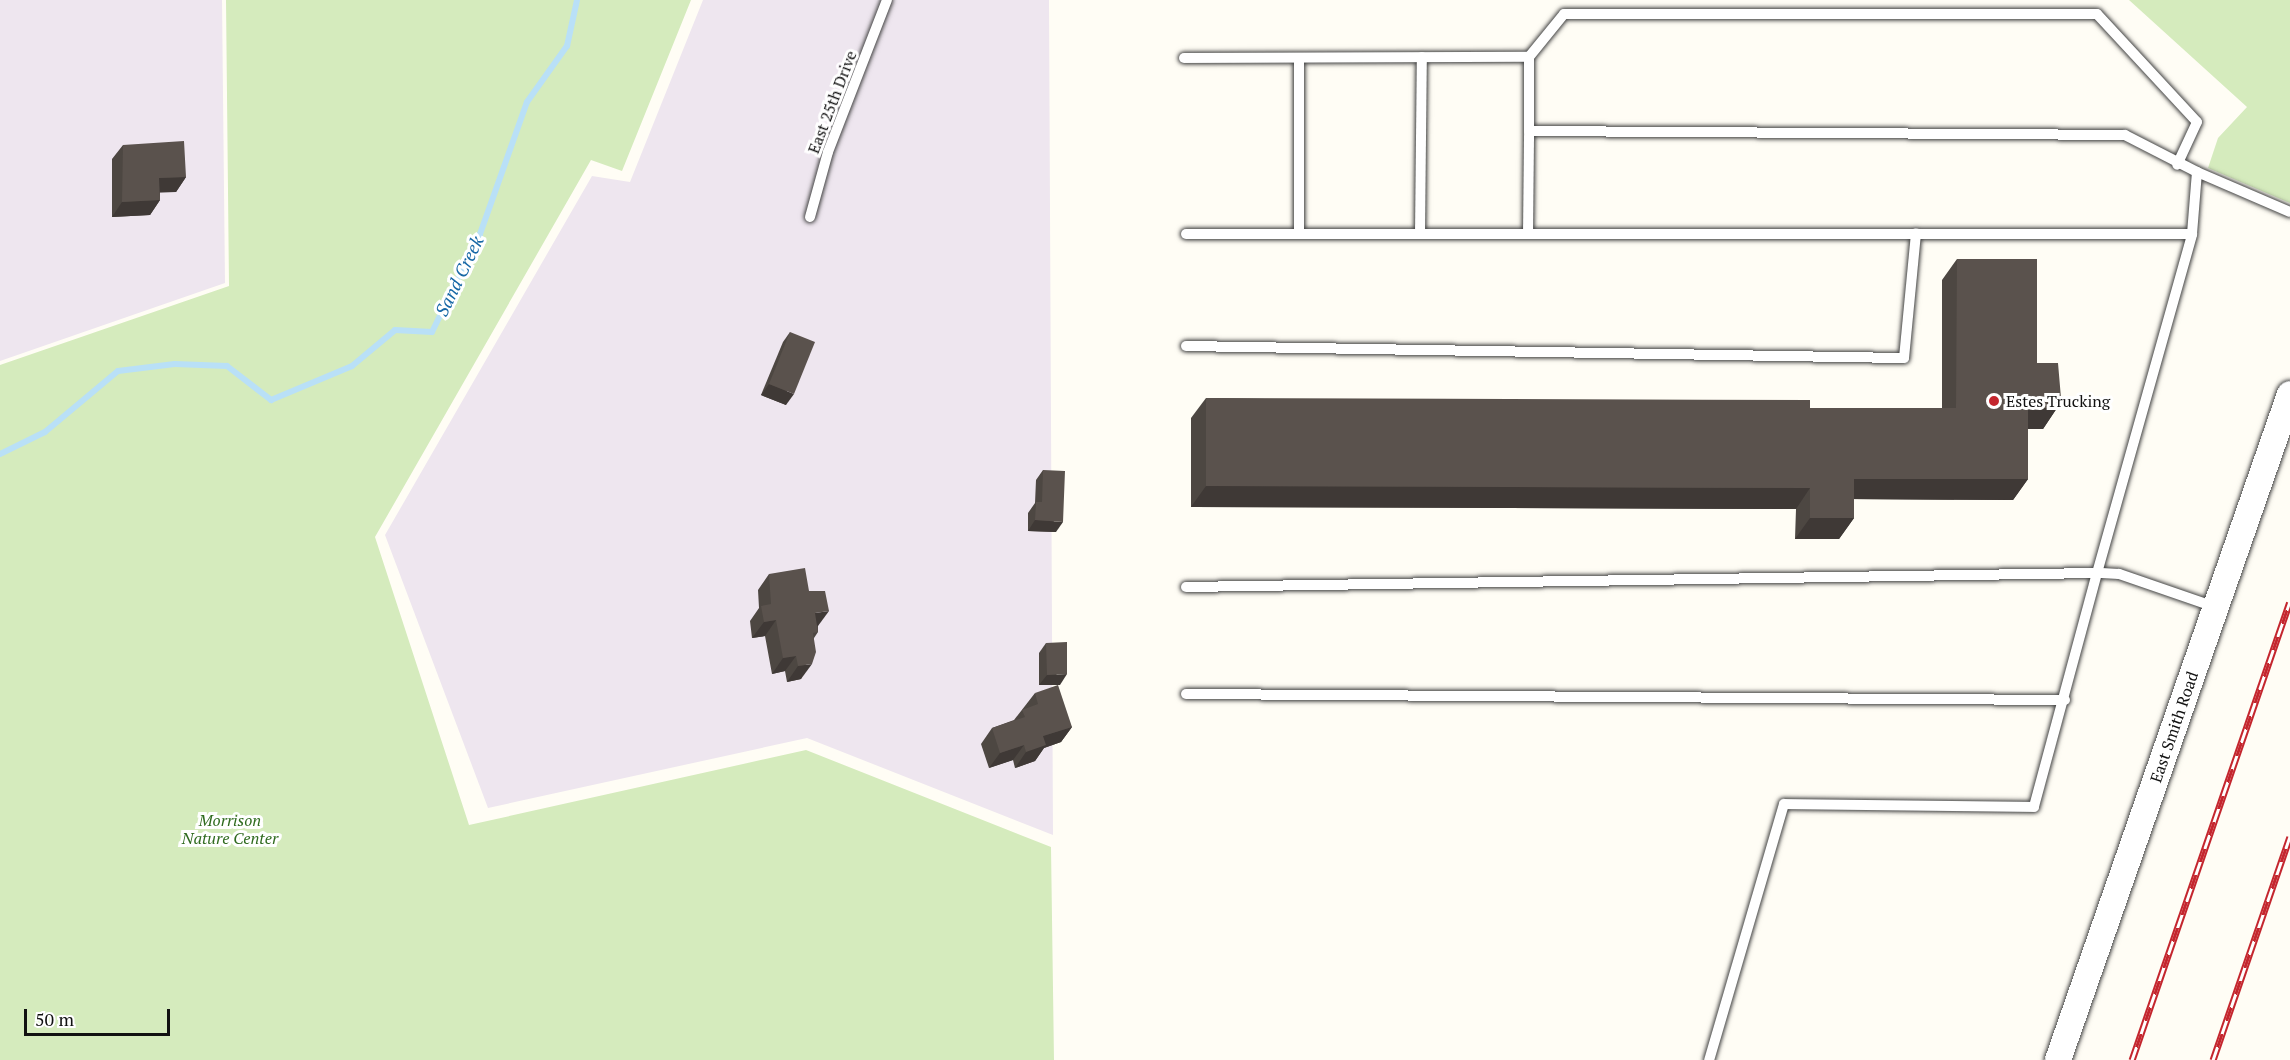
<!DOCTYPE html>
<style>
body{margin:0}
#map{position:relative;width:2290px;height:1060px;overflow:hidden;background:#fffdf5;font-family:"PT Serif",serif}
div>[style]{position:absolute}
.industrial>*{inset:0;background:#eee6ef}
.green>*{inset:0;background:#d5ebbd}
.stream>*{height:6px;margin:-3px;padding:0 3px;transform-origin:3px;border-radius:3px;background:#b9e0f7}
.roads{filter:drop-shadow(0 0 2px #444) drop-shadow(0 0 2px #444)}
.service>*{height:10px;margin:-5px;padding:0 5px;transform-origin:5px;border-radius:5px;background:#fff}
.tertiary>*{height:26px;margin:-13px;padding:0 13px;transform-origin:13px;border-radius:13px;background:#fff}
.rail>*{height:7px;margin-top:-3.5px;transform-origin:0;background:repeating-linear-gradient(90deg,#fff 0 14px,#c4262e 0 28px);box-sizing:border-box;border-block:2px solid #c4262e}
.wall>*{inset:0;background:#4d4742}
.shaded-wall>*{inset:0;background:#3f3936}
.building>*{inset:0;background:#5a524d}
.dots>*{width:16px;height:16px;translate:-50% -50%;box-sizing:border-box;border:3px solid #fff;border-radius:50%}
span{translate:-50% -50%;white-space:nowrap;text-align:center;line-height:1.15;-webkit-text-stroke:6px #fff;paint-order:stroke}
.street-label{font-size:16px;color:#111}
.poi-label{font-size:16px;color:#111}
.left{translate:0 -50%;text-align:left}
.park-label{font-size:16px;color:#2f6b1f;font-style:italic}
.water-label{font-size:18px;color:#1768a6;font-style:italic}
.scale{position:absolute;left:24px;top:1009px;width:146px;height:27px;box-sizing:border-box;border:3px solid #111;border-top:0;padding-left:8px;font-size:18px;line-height:21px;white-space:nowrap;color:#111;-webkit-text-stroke:4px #fff;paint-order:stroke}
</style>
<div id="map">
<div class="industrial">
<div style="clip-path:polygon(0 0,222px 0,225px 283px,0 361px)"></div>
<div style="clip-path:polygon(703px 0,1049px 0,1053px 835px,807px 738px,488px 808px,385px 535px,592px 176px,630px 182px)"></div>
</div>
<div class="green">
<div style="clip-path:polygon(226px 0,691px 0,622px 171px,591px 160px,375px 537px,469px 825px,806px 750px,1051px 847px,1054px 1060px,0 1060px,0 365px,229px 286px)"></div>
<div style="clip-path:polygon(2129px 0,2290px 0,2290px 203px,2208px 168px,2218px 138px,2247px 107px)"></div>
</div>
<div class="stream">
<div style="left:0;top:454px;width:50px;rotate:-26.1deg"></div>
<div style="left:45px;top:432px;width:95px;rotate:-39.9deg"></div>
<div style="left:118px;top:371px;width:57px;rotate:-7deg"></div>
<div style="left:175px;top:364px;width:52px;rotate:2.2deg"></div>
<div style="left:227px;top:366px;width:56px;rotate:37.7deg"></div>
<div style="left:271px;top:400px;width:88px;rotate:-22.8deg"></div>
<div style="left:352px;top:366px;width:56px;rotate:-39.9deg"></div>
<div style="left:395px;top:330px;width:37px;rotate:3deg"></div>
<div style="left:432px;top:332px;width:109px;rotate:-63.9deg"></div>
<div style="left:480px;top:234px;width:140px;rotate:-70.4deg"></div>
<div style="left:527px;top:102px;width:69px;rotate:-54.5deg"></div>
<div style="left:567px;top:46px;width:47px;rotate:-77.7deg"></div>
</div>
<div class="roads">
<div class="service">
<div style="left:1184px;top:58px;width:345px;rotate:-0.2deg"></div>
<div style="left:1299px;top:59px;width:175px;rotate:90deg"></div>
<div style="left:1529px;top:131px;width:74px;rotate:-90deg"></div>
<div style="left:1529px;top:57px;width:55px;rotate:-50.9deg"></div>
<div style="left:1564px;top:14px;width:533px"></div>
<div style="left:2097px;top:14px;width:147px;rotate:47.2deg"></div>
<div style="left:2197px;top:122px;width:47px;rotate:114.9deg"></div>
<div style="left:810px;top:217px;width:67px;rotate:-74.5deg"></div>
<div style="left:828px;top:152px;width:163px;rotate:-68.8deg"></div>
<div style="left:1186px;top:234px;width:1006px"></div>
<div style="left:1420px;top:234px;width:177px;rotate:-89.4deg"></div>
<div style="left:1528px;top:234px;width:103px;rotate:-89.4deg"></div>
<div style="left:1529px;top:131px;width:596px;rotate:0.38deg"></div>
<div style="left:2125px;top:135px;width:81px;rotate:27.2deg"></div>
<div style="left:1186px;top:346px;width:718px;rotate:0.96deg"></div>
<div style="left:1904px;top:358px;width:125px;rotate:-84.5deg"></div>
<div style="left:1186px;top:587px;width:911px;rotate:-0.88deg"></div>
<div style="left:2097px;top:573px;width:242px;rotate:105.1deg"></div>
<div style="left:2034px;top:807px;width:250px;rotate:-179.3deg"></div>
<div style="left:1784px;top:804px;width:267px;rotate:106.3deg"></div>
<div style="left:2215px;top:607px;width:102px;rotate:-161deg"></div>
<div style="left:2119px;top:574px;width:22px;rotate:-177deg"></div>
<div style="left:2097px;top:573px;width:352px;rotate:-74.3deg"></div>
<div style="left:2192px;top:234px;width:62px;rotate:-85.4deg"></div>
<div style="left:2197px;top:172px;width:101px;rotate:23.3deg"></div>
<div style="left:1186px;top:694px;width:879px;rotate:0.39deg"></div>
</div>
<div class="tertiary">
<div style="left:2058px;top:1060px;width:705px;rotate:-70.79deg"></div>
</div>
</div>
<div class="rail">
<div style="left:2132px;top:1060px;width:484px;rotate:-71deg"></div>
<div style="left:2213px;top:1060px;width:236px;rotate:-71deg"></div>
</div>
<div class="wall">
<div style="clip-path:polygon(123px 145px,186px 177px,176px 192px,160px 192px,160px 200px,150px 215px,112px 217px,112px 159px)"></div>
<div style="clip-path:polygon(1957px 259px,2037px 363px,2057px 404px,2057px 408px,2043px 429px,2028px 429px,2028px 479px,2013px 500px,1854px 499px,1854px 518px,1839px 539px,1795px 539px,1796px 509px,1191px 507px,1191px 418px,1206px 398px,1810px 408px,1942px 408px,1942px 280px)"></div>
<div style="clip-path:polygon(790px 332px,786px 405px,761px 395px,783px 342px)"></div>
<div style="clip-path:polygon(1043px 470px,1056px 532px,1028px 531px,1028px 513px,1035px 503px,1036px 480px)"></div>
<div style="clip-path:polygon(769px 574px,809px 591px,818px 626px,818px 632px,814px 638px,801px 679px,787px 682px,785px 671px,772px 674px,765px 636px,752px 638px,750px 621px,759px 608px,758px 590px)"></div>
<div style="clip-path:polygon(1046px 643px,1060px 685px,1039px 685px,1039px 653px)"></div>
<div style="clip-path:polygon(1035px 693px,1072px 727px,1061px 742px,1044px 748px,1035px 761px,1015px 768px,1013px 760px,989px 768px,981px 744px,992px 728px,1014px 720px)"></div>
</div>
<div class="shaded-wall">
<div style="clip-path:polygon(186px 177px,176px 192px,149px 193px,159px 178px)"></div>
<div style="clip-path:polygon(160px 200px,150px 215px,112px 217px,122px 202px)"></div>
<div style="clip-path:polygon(769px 384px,794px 394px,786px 405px,761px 395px)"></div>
<div style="clip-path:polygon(2057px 398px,2061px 398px,2054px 408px,2057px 408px,2043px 429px,2013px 429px,2028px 408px)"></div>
<div style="clip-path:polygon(1854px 479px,2028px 479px,2013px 500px,1839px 499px)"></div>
<div style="clip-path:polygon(1206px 486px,1810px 488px,1796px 509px,1191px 507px)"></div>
<div style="clip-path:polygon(1810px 518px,1854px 518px,1839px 539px,1795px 539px)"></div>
<div style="clip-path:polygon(1035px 520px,1063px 522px,1056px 532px,1028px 531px)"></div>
<div style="clip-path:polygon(829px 611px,818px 626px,804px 629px,815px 613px)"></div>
<div style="clip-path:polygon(776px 620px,765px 636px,752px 638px,764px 622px)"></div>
<div style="clip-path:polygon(796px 656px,785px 671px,772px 674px,783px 658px)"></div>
<div style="clip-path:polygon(812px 664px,801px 679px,787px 682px,798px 666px)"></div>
<div style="clip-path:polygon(1067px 674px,1060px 685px,1039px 685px,1047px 675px)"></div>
<div style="clip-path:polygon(1072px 727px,1061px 742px,1044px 748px,1035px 761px,1015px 768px,1026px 752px,1043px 736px)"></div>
<div style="clip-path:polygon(1024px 745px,1013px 760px,989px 768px,1000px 753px)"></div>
</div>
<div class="building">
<div style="clip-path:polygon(184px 141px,186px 177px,159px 178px,160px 200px,122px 202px,123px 145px)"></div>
<div style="clip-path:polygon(1957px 259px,2037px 259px,2037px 363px,2058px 363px,2061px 398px,2057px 398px,2057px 408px,2028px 408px,2028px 479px,1854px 479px,1854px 518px,1810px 518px,1810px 488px,1206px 486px,1206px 398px,1810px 400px,1810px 408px,1956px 408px)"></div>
<div style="clip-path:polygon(790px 332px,815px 342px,794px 394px,769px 384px)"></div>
<div style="clip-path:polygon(1043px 470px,1065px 471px,1063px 522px,1035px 520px,1036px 502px,1042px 502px)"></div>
<div style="clip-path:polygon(805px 568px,809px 591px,825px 591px,829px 611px,815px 613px,818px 632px,813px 633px,816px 652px,812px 664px,798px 666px,796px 656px,783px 658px,776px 620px,764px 622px,761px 606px,771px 604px,769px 574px)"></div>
<div style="clip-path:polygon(1067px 642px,1067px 674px,1047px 675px,1046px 643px)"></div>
<div style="clip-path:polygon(1058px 685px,1072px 727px,1043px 736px,1046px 745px,1026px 752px,1024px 745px,1000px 753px,992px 728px,1025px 717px,1022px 710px,1038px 704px,1035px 693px)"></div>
</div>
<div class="dots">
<div style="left:1994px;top:401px;background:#c4262e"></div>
</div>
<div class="street-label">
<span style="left:832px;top:102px;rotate:-69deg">East 25th Drive</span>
<span style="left:2174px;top:727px;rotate:-71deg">East Smith Road</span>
</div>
<div class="poi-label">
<span class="left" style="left:2006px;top:401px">Estes Trucking</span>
</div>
<div class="park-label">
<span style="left:230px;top:829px">Morrison<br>Nature Center</span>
</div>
<div class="water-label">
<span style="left:459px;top:276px;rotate:-64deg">Sand Creek</span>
</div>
<div class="scale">50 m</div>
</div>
